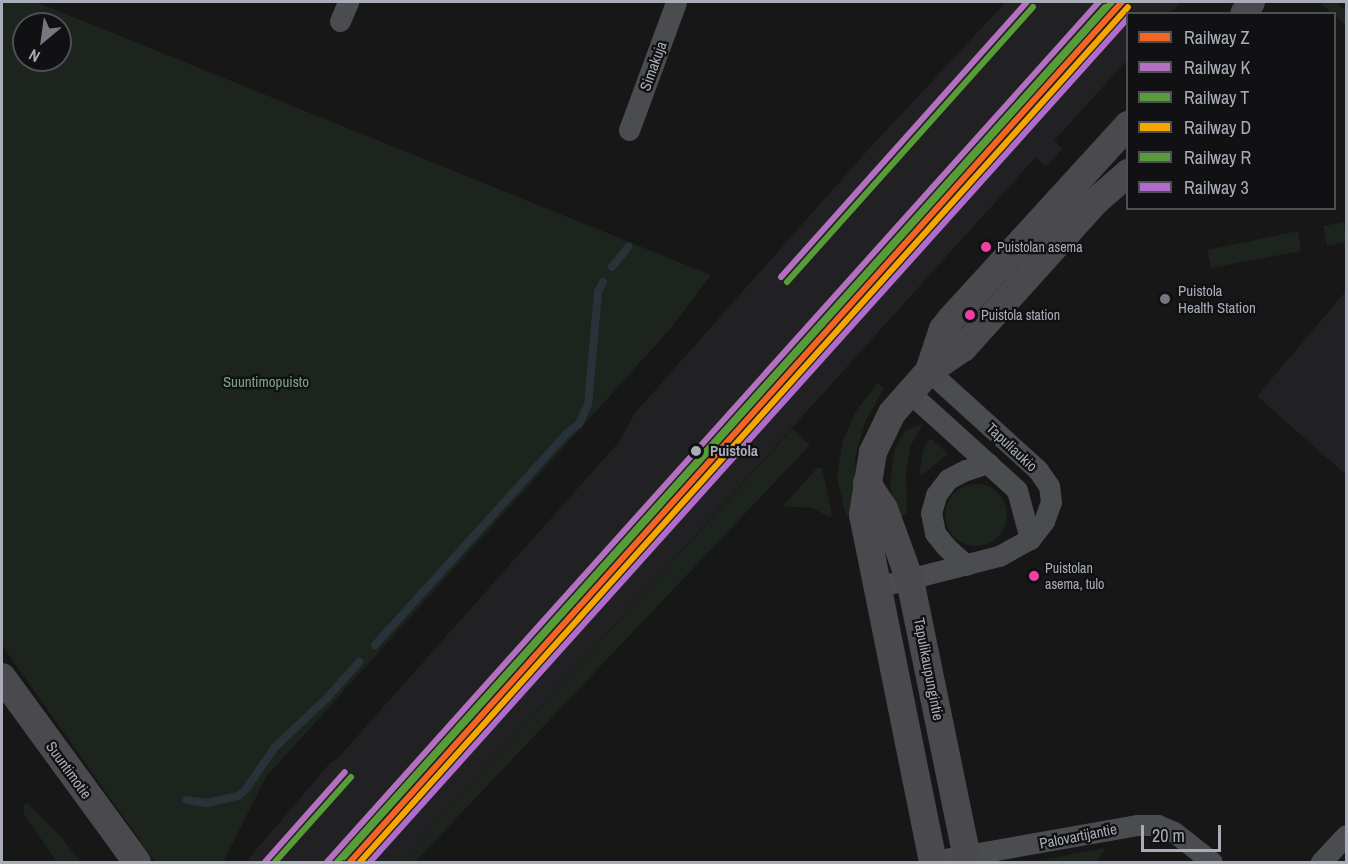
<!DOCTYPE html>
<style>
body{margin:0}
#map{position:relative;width:1348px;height:864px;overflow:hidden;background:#171717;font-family:"Archivo Narrow",sans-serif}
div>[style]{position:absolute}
.built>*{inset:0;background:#212123}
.green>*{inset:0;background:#1d241e}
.round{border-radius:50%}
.stream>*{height:8px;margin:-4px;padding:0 4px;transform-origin:4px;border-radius:4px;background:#2a3239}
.street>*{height:21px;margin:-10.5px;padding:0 10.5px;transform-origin:10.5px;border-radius:10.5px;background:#4b4c50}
.secondary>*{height:28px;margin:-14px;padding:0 14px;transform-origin:14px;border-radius:14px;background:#4a4a4e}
.rail-1>*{height:6px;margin:-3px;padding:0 3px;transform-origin:3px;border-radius:3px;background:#f26522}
.rail-2>*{height:6px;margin:-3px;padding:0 3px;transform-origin:3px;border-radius:3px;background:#b270bf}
.rail-3>*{height:6px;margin:-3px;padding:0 3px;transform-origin:3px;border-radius:3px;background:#589c38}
.rail-4>*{height:6px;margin:-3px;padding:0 3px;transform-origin:3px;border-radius:3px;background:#f7a600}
.rail-5>*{height:6px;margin:-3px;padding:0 3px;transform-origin:3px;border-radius:3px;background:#589c38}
.rail-6>*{height:6px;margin:-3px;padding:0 3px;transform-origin:3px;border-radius:3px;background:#b06ccc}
.dots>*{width:16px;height:16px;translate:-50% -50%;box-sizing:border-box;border:3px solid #111113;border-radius:50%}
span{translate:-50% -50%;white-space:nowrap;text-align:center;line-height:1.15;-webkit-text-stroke:4.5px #111113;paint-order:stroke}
.bus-label{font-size:14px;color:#a8adb8}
.left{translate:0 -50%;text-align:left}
.street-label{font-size:15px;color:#a8adb8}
.poi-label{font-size:15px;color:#a8adb8}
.park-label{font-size:15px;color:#7fa381}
.stop-label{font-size:15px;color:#a8adb8;font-weight:700}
.frame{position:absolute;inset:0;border:3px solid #a8adb8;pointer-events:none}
.legend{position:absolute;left:1126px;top:12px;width:210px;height:198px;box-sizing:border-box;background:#111113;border:2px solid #4d4f55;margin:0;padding:8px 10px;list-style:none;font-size:18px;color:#a8adb8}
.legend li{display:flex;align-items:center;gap:12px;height:30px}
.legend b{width:30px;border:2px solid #4d4f55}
.north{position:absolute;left:12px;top:12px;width:60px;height:60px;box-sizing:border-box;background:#111113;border:2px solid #4d4f55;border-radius:50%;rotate:209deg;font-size:16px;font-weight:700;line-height:24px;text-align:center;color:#a8adb8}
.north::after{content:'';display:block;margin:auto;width:21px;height:27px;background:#757880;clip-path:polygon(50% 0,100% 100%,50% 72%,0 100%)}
.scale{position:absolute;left:1141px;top:825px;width:80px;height:27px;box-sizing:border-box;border:3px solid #a8adb8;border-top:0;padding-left:8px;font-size:18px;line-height:21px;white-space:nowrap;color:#a8adb8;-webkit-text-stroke:4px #111113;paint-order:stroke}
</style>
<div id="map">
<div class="built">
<div style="clip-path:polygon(1006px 2px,1181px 2px,1170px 13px,1128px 14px,1127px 60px,1054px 141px,1062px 149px,1046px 167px,1035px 158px,401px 862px,246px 862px,330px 763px,338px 758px,619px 442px,635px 413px,867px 151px)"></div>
<div style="clip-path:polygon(1346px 291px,1346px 475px,1257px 396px)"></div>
</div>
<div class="green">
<div style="clip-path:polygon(evenodd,2px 2px,36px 2px,711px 275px,671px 328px,266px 777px,223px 862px,155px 862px,2px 645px,2px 2px,24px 24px,60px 24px,60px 60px,24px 60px,24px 24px)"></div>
<div style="clip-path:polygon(1319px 2px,1340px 2px,1338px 4px,1346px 11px,1346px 26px)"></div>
<div style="clip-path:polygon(1344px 222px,1346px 242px,1327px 246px,1323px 226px)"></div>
<div style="clip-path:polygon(1298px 231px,1301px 251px,1211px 268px,1207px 250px)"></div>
<div style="clip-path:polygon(877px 383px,884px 388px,865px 422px,855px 458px,858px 513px,846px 516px,837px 478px,842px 443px,856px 411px)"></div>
<div style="clip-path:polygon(923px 424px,911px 445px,906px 471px,907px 513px,898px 520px,890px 487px,894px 450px,906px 430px)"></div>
<div style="clip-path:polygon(792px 429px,810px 445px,415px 862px,401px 862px)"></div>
<div style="clip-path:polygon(929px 440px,933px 440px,948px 454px,919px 477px,923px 451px)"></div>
<div style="clip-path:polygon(817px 468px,822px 468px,832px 515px,830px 517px,812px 508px,783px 506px)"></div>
<div class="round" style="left:945px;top:484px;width:62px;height:62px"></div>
<div style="clip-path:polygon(27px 803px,60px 836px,81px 862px,57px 862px,24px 814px,24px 805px)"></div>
<div style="clip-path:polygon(1105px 848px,1097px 862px,1032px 862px)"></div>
</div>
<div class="stream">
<div style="left:612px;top:267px;width:26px;rotate:-51deg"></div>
<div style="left:375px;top:645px;width:285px;rotate:-47.8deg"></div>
<div style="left:566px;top:434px;width:16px;rotate:-38deg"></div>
<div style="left:579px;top:424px;width:21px;rotate:-65deg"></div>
<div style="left:588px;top:405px;width:113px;rotate:-84.9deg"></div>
<div style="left:598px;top:292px;width:11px;rotate:-63deg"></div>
<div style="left:186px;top:800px;width:21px;rotate:8deg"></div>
<div style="left:207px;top:803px;width:32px;rotate:-13deg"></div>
<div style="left:238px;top:796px;width:11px;rotate:-41deg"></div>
<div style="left:246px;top:789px;width:51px;rotate:-55.4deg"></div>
<div style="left:275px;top:747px;width:73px;rotate:-43.3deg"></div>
<div style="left:328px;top:697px;width:47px;rotate:-48.5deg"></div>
</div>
<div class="street">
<div style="left:340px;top:21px;width:21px;rotate:-67deg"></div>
<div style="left:629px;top:130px;width:136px;rotate:-69.8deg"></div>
<div style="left:910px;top:393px;width:144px;rotate:42.2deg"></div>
<div style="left:1017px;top:490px;width:51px;rotate:75.1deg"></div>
<div style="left:966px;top:565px;width:25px;rotate:-138deg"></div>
<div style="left:947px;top:548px;width:19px;rotate:-129deg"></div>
<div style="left:935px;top:533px;width:20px;rotate:-101deg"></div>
<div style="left:931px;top:513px;width:19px;rotate:-74deg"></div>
<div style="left:936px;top:495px;width:20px;rotate:-53deg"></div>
<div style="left:948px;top:479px;width:20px;rotate:-27deg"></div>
<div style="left:966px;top:470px;width:23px;rotate:-18deg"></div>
<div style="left:877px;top:587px;width:126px;rotate:-14.3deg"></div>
<div style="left:999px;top:556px;width:35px;rotate:-29deg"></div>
<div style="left:1030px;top:539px;width:23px;rotate:-52deg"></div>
<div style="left:1044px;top:521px;width:20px;rotate:-70deg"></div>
<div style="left:1051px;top:502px;width:16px;rotate:-97deg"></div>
<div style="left:1049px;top:486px;width:19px;rotate:-125deg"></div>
<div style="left:1038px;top:470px;width:147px;rotate:-137.8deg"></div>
<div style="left:933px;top:861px;width:208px;rotate:-10deg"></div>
<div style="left:1138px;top:825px;width:20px"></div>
<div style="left:1158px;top:825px;width:17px;rotate:24deg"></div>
<div style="left:1174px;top:832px;width:48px;rotate:38.3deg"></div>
<div style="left:1321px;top:862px;width:37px;rotate:-47deg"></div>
</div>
<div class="secondary">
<div style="left:1244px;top:14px;width:14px;rotate:-60deg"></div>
<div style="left:929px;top:371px;width:44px;rotate:-71.6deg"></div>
<div style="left:943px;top:329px;width:13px;rotate:-51deg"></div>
<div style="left:951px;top:319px;width:263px;rotate:-47.6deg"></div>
<div style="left:867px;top:483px;width:31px;rotate:57deg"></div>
<div style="left:884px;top:509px;width:76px;rotate:69.9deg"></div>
<div style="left:910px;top:580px;width:288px;rotate:78.4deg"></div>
<div style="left:2px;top:677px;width:229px;rotate:53.9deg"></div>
<div style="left:933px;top:862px;width:354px;rotate:-101.4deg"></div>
<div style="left:863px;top:515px;width:64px;rotate:-81deg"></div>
<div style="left:873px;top:452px;width:43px;rotate:-64deg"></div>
<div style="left:892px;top:413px;width:56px;rotate:-48.6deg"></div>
<div style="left:929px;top:371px;width:41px;rotate:-34.1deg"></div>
<div style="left:963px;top:348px;width:198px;rotate:-47.9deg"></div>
<div style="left:1096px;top:201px;width:43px;rotate:-41.2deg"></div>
</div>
<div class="rail-1">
<div style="left:350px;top:862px;width:1156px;rotate:-48.09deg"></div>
</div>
<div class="rail-2">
<div style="left:781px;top:277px;width:369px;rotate:-48.2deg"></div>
<div style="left:265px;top:862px;width:120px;rotate:-48.4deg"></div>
<div style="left:327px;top:862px;width:1156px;rotate:-48.09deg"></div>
</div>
<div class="rail-3">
<div style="left:787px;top:282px;width:369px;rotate:-48.2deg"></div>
<div style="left:275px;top:862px;width:114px;rotate:-48.2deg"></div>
<div style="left:337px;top:862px;width:1149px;rotate:-48.07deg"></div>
</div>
<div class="rail-4">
<div style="left:360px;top:862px;width:1149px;rotate:-48.07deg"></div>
</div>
<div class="rail-5">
<div style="left:344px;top:857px;width:1149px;rotate:-48.07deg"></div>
</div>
<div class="rail-6">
<div style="left:370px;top:862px;width:1134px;rotate:-48.07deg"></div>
</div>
<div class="dots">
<div style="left:986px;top:247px;background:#f240a1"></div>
<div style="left:1165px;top:299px;background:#757880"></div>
<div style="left:970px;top:315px;background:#f240a1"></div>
<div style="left:696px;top:451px;background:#a8adb8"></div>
<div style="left:1034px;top:576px;background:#f240a1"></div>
</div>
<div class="bus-label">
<span class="left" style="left:997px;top:247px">Puistolan asema</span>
<span class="left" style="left:981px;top:315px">Puistola station</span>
<span class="left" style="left:1045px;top:576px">Puistolan<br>asema, tulo</span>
</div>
<div class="street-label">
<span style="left:653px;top:66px;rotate:-70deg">Simakuja</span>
<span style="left:1012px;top:447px;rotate:43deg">Tapuliaukio</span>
<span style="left:929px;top:669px;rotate:79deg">Tapulikaupungintie</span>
<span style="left:69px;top:770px;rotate:54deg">Suuntimotie</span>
<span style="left:1078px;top:836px;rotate:-11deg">Palovartijantie</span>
</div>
<div class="poi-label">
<span class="left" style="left:1178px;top:299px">Puistola<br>Health Station</span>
</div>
<div class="park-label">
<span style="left:266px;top:382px">Suuntimopuisto</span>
</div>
<div class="stop-label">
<span class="left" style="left:710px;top:451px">Puistola</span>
</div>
<div class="frame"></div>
<ul class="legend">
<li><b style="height:8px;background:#f26522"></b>Railway Z</li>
<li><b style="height:8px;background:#b270bf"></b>Railway K</li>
<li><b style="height:8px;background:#589c38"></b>Railway T</li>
<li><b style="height:8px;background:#f7a600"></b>Railway D</li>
<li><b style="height:8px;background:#589c38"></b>Railway R</li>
<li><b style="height:8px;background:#b06ccc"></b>Railway 3</li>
</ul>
<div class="north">N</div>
<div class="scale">20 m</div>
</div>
